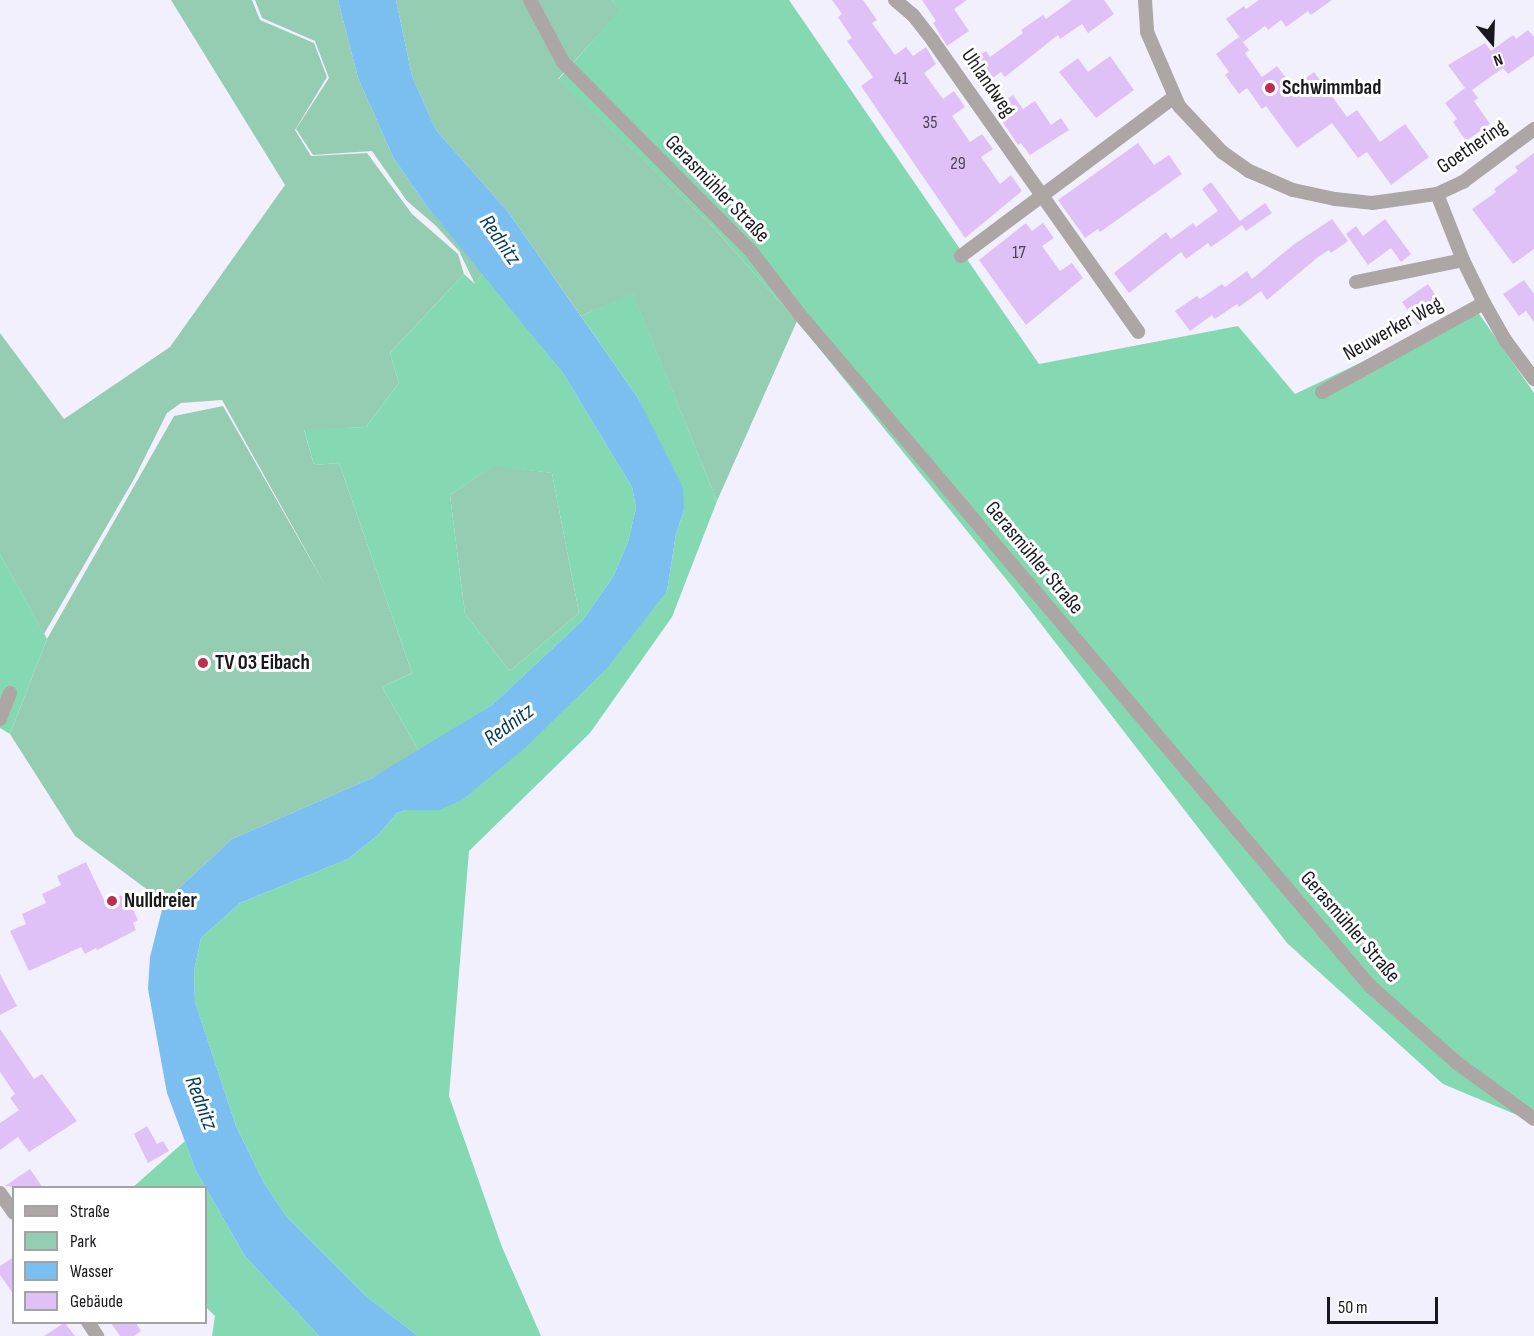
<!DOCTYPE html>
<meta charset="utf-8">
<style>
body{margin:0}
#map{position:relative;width:1534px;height:1336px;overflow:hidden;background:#f2f0fc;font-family:"Sofia Sans Condensed",sans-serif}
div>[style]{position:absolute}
.green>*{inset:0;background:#94cdb2}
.forest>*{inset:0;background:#84d9b3}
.water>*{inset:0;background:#7abff0}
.building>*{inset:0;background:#e0c1f7}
.street>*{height:14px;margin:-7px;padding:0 7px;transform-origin:7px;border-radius:7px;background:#aca7a4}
.dots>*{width:16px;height:16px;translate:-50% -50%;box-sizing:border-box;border:3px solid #fff;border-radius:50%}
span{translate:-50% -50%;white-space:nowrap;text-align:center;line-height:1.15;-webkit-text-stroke:6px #fff;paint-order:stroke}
.number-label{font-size:18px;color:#4b4354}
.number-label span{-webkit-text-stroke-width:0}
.street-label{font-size:21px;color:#19191d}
.poi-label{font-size:21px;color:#19191d;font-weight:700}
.left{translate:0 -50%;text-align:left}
.water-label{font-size:22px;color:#003a5a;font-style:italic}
.legend{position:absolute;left:12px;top:1186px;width:195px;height:138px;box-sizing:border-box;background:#fff;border:2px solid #a3a3a5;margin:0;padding:8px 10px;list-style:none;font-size:18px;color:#19191d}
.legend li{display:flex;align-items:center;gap:12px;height:30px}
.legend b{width:30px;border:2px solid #a3a3a5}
.north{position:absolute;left:1462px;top:12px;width:60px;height:60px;-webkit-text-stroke:4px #fff;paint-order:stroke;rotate:161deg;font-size:16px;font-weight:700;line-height:24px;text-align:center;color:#19191d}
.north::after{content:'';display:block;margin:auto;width:21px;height:27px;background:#19191d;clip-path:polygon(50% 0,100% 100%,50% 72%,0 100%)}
.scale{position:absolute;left:1327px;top:1297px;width:111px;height:27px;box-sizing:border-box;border:3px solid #19191d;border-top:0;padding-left:8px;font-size:18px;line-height:21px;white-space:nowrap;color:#19191d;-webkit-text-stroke:4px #fff;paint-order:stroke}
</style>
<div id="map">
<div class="green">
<div style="clip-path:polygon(171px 0,252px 0,260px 20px,314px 43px,327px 77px,295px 130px,311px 156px,367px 153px,412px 214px,458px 254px,464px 274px,390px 353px,399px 383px,366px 427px,304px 430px,314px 465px,339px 463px,412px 673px,382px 687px,419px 751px,372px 778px,232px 839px,164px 902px,75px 836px,10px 734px,47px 639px,174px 416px,223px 406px,328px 590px,222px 400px,181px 403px,167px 413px,134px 479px,44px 634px,0 554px,0 333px,64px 419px,170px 347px,285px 185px)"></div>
<div style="clip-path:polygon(255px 0,338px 0,358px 78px,393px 157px,425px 204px,483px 273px,475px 284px,459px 251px,435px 225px,407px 201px,372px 151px,313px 155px,296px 129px,329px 78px,315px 41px,262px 18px)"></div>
<div style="clip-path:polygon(396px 0,612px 0,620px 11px,558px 79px,711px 225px,797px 321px,717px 501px,633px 294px,581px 316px,509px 213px,436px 130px,412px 76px)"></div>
<div style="clip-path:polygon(494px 465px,552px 473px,579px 613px,510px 671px,465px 614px,450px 495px)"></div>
</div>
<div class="forest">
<div style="clip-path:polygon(612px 0,789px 0,1039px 364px,1238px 326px,1295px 394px,1475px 308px,1534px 393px,1534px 1122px,1443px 1084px,1287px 943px,1014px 589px,797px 321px,711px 225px,558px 80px,619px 11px)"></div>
<div style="clip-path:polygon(evenodd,483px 273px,563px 373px,632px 487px,636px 508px,628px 542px,613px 577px,583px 620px,492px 705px,419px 751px,382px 687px,412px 673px,339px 463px,314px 465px,304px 429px,366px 427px,399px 383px,390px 353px,464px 274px,475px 284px,483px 273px,493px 466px,552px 473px,579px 613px,510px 671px,465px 614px,450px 495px,493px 466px)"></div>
<div style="clip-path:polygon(633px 293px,717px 501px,672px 617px,590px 733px,469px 851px,449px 1096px,502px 1247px,541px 1336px,418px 1336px,367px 1297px,286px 1216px,264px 1183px,236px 1126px,195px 1002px,194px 971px,201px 938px,240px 903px,348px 859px,378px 835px,397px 813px,405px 810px,439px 810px,667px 591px,676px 534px,684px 510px,638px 398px,581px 316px)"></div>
<div style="clip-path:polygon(0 554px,47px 639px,10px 734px,0 728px)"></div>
<div style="clip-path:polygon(185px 1141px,196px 1171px,245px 1256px,319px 1336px,212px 1336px,215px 1316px,206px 1307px,206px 1188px,132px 1188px)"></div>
</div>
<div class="water">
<div style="clip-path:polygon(338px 0,396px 0,412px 76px,436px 130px,509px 213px,638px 398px,683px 488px,684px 510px,676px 534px,667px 591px,607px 668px,525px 748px,462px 800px,439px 810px,405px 810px,397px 813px,378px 835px,348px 859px,240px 903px,201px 938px,194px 971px,195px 1002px,236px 1126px,264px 1183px,286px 1216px,367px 1297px,418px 1336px,319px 1336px,245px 1256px,196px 1171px,167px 1093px,148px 989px,150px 957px,164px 902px,232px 839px,372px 778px,492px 705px,583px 620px,613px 577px,628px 542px,636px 508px,632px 487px,563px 373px,425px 204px,393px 157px,358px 78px)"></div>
</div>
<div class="building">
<div style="clip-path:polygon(832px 0,863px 0,877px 20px,872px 23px,895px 55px,906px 47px,913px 56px,926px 47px,936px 64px,924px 73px,943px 99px,954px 91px,965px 107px,952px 116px,970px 142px,982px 134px,993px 149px,981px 157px,1000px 184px,1011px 175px,1022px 191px,965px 238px,861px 86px,873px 77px,847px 41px,852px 38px,838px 17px,842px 14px)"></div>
<div style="clip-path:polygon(922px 0,967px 0,954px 9px,969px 31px,947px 46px,933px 23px,936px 21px)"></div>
<div style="clip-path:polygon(1072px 0,1104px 0,1114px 14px,1088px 33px,1082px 24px,1060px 39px,1058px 35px,1005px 77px,1001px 72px,980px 87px,965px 66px,986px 51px,990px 57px,1023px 33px,1021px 30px,1043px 15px,1046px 19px)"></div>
<div style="clip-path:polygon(1259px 0,1332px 0,1311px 15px,1308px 11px,1286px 27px,1281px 20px,1268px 30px,1265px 26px,1243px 42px,1226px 19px,1244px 6px,1246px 9px)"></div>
<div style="clip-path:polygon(1528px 30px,1534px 37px,1534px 56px,1508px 74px,1503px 68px,1472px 90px,1478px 98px,1474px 101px,1490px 124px,1466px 141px,1453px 122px,1457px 119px,1445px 103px,1465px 88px,1448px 65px,1485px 43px,1491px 51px,1513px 35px,1516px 39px)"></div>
<div style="clip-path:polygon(1239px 37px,1249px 50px,1245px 53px,1262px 77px,1277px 66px,1293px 87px,1314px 72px,1347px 117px,1357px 110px,1380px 142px,1405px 124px,1429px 157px,1391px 185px,1367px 152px,1358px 158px,1332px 123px,1297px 148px,1266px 106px,1262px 109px,1247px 88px,1239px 94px,1225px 75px,1229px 72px,1216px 54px)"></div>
<div style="clip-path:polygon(1110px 56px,1134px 90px,1096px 118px,1059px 72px,1078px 58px,1088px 72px)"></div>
<div style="clip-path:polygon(1013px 95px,1023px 109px,1035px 101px,1051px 125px,1061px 118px,1069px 130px,1030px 155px,1021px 143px,1018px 145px,994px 109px)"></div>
<div style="clip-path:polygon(1138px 143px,1154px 165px,1169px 155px,1182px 174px,1100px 232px,1098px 229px,1085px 238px,1058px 200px)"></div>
<div style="clip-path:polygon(1534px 153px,1534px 249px,1513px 264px,1472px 209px,1496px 192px,1494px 189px,1518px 171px,1515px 167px)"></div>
<div style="clip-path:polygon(1211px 182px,1240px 221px,1265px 203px,1272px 213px,1246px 231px,1242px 225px,1211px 247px,1208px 243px,1186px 259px,1181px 252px,1129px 293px,1114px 273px,1166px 232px,1171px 239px,1193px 223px,1196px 227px,1218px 211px,1202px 189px)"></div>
<div style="clip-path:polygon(1332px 219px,1348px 241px,1331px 253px,1329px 250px,1318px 257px,1267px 300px,1261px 291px,1239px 307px,1237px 304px,1215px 319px,1212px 315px,1190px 331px,1175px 311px,1197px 296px,1200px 299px,1222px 284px,1225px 287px,1247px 271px,1252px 279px,1293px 245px)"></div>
<div style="clip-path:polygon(1385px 219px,1411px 254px,1401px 262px,1391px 248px,1368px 265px,1346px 234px,1356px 226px,1363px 236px)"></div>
<div style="clip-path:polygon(1026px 223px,1032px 231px,1043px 223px,1054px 238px,1042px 246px,1060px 271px,1072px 263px,1083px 278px,1026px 325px,979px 260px)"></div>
<div style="clip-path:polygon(1524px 280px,1534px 294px,1534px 322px,1526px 311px,1519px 316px,1503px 294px)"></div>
<div style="clip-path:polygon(1428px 284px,1444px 308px,1418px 325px,1402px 302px)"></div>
<div style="clip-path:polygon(86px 862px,105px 902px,125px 894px,138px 920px,133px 923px,136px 930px,97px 950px,96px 948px,85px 954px,81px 947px,29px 971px,10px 931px,26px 924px,22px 914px,46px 903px,42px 894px,61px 885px,57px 876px)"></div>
<div style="clip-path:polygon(0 974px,17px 1006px,0 1015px)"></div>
<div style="clip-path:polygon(0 1029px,34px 1079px,42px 1074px,77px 1121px,29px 1152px,18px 1137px,0 1150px,0 1123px,19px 1110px,10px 1098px,15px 1094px,0 1072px)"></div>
<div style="clip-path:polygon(147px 1126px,157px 1144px,163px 1141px,169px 1151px,148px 1163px,134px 1134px)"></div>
<div style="clip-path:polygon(30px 1169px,43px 1188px,5px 1186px)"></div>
<div style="clip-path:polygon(14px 1257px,14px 1295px,0 1275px,0 1266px)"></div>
<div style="clip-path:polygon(65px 1323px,75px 1336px,44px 1336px,64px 1323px)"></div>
<div style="clip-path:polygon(111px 1323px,136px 1323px,141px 1331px,134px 1336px,120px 1336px)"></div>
</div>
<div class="street">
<div style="left:530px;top:0;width:70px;rotate:62deg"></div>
<div style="left:563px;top:62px;width:265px;rotate:45.2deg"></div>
<div style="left:750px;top:250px;width:83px;rotate:52.3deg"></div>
<div style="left:801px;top:316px;width:879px;rotate:49.66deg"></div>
<div style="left:1370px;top:986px;width:116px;rotate:41.5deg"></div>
<div style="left:1457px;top:1063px;width:95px;rotate:36deg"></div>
<div style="left:895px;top:0;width:23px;rotate:40deg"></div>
<div style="left:913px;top:15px;width:33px;rotate:52deg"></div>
<div style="left:933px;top:41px;width:356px;rotate:54.8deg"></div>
<div style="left:1145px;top:0;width:32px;rotate:86deg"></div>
<div style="left:1147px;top:32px;width:81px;rotate:66.6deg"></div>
<div style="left:1179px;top:106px;width:63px;rotate:46.9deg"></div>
<div style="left:1222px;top:152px;width:33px;rotate:35deg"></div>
<div style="left:1249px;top:171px;width:48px;rotate:23.4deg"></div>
<div style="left:1293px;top:190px;width:43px;rotate:12.1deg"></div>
<div style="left:1335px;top:199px;width:37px;rotate:6deg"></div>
<div style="left:1372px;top:203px;width:66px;rotate:-7.9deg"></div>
<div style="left:1437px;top:194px;width:29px;rotate:-25deg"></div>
<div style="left:1463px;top:182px;width:89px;rotate:-36.7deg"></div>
<div style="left:1437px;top:194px;width:71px;rotate:68.5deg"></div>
<div style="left:1463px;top:260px;width:48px;rotate:64deg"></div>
<div style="left:1484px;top:303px;width:43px;rotate:60.4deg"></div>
<div style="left:1505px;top:340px;width:49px;rotate:53.4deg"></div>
<div style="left:961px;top:256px;width:264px;rotate:-36.7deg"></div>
<div style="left:1356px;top:282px;width:109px;rotate:-11.6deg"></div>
<div style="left:1322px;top:392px;width:185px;rotate:-28.8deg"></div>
<div style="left:0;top:719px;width:28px;rotate:-69deg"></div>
<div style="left:0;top:1193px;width:24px;rotate:55deg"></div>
<div style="left:88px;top:1322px;width:17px;rotate:57deg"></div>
</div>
<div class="dots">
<div style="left:1270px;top:88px;background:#be2d4f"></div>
<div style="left:203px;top:663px;background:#be2d4f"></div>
<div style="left:112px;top:901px;background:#be2d4f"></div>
</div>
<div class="number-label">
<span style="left:901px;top:79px">41</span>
<span style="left:930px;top:123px">35</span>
<span style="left:958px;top:164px">29</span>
<span style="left:1019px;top:253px">17</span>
</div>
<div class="street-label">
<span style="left:988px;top:83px;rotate:55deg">Uhlandweg</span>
<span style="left:1472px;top:147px;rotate:-34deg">Goethering</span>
<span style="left:717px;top:189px;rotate:46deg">Gerasmühler Straße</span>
<span style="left:1393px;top:329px;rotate:-29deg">Neuwerker Weg</span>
<span style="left:1034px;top:558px;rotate:50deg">Gerasmühler Straße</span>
<span style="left:1350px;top:927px;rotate:49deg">Gerasmühler Straße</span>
</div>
<div class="poi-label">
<span class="left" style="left:1282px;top:88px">Schwimmbad</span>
<span class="left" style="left:215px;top:663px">TV 03 Eibach</span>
<span class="left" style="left:124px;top:901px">Nulldreier</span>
</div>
<div class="water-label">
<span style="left:500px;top:240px;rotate:55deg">Rednitz</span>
<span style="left:509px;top:725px;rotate:-36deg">Rednitz</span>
<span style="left:201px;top:1103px;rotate:69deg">Rednitz</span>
</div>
<ul class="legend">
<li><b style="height:8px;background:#aca7a4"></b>Straße</li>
<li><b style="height:16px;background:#94cdb2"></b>Park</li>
<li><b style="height:16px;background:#7abff0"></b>Wasser</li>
<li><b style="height:16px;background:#e0c1f7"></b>Gebäude</li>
</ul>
<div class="north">N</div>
<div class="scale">50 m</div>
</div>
